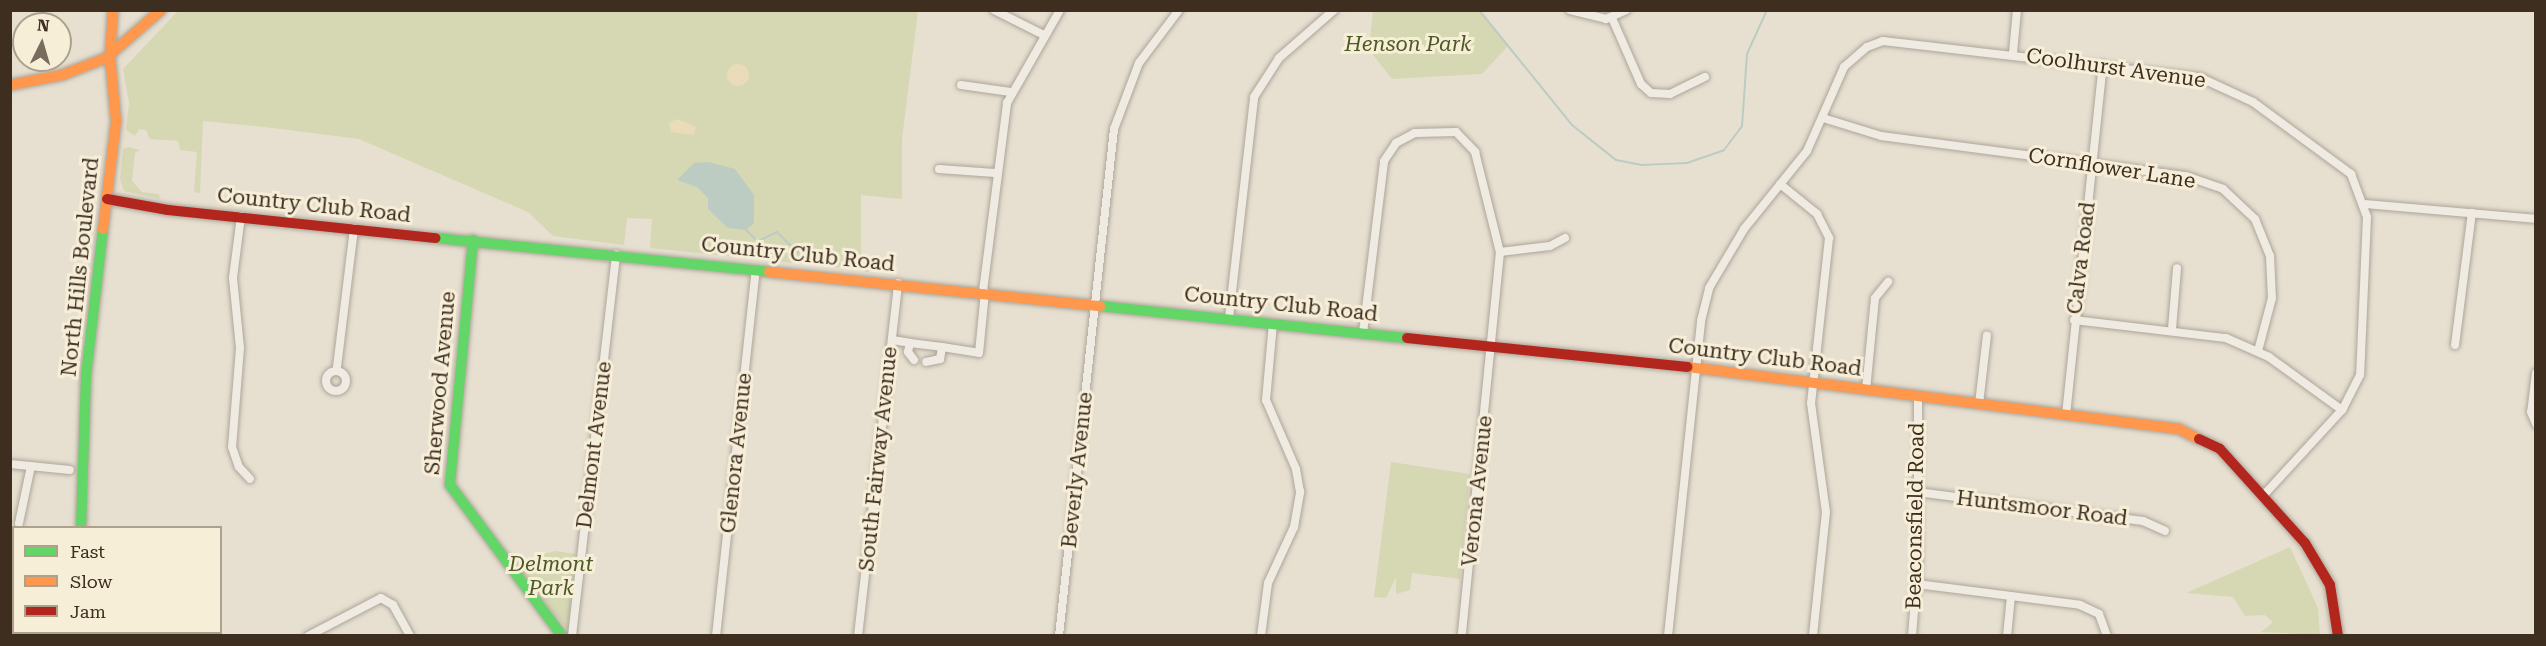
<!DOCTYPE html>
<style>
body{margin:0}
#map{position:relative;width:2546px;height:646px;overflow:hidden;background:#e7e0d1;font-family:"Roboto Serif",serif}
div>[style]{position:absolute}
.green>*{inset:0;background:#d6d7b3}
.sand>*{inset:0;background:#eadcb9}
.round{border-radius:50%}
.water>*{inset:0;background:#bcccc2}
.stream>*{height:2px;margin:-1px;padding:0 1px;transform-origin:1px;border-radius:1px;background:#bcccc2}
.roads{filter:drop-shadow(0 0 2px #ada599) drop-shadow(0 0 2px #ada599)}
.street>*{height:8px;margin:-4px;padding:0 4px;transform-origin:4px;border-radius:4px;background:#efebe3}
.street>.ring{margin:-4px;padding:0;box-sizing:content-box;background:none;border:8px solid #efebe3;border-radius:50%}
.fast>*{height:10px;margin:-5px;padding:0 5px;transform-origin:5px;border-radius:5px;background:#63d668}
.slow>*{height:10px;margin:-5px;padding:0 5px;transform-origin:5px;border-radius:5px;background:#ff974d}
.jam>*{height:10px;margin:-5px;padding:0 5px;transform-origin:5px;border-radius:5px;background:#b3261e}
span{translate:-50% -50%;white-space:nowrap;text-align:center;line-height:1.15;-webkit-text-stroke:6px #f7eed8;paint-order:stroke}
.park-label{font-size:21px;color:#4d5a26;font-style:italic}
.street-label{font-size:21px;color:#3d2e20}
.frame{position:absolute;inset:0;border:12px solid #3d2e20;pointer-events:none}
.legend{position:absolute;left:12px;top:526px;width:210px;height:108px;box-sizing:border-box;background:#f7eed8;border:2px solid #ada18e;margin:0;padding:8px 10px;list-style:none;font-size:18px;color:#3d2e20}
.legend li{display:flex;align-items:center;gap:12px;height:30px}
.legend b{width:30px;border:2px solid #ada18e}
.north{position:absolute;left:12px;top:12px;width:60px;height:60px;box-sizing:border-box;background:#f7eed8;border:2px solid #ada18e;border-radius:50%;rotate:5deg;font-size:16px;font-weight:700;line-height:24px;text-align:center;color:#3d2e20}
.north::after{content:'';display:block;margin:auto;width:21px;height:27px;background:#786c5e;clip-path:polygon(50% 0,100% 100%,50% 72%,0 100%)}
</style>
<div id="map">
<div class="green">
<div style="clip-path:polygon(178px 11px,918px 11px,902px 139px,902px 199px,861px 195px,861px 270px,650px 248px,652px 219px,627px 218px,624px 245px,553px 236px,528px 212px,359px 139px,273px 128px,203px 121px,200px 193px,194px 192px,197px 152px,180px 150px,178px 141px,150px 139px,146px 130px,139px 129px,135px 136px,126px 130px,129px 103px,123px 69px)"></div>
<div style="clip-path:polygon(1373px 11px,1479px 11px,1508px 46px,1482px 74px,1392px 79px,1369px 50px)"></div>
<div style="clip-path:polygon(129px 147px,140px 150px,135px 153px,132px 181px,142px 192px,159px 194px,160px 199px,124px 191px,120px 179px,123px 149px)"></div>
<div style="clip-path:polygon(1391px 462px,1470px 474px,1460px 579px,1412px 573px,1410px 590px,1396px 594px,1396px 577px,1386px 598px,1374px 597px)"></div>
<div style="clip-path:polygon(2290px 547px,2318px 608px,2320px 635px,2261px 632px,2273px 622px,2265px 615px,2245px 616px,2233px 597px,2186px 593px)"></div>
<div style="clip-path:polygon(556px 551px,575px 554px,568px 629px,518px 573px,537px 555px)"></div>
</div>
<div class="sand">
<div class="round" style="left:727px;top:64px;width:22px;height:22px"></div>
<div style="clip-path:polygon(677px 119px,696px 127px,694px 135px,671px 132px,669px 123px)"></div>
</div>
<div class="water">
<div style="clip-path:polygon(708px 162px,735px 169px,754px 195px,754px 223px,746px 230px,728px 228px,708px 209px,708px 198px,697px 187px,677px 180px,694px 163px)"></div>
</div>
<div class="stream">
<div style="left:1479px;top:10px;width:148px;rotate:51deg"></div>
<div style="left:1572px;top:125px;width:56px;rotate:38.5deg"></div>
<div style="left:1616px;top:160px;width:25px;rotate:11deg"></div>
<div style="left:1641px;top:165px;width:46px;rotate:-2.5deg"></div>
<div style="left:1687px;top:163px;width:39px;rotate:-19deg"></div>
<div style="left:1724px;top:150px;width:30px;rotate:-53deg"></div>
<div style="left:1742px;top:126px;width:72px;rotate:-86deg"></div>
<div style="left:1747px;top:54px;width:48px;rotate:-65.6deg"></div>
<div style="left:746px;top:230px;width:16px;rotate:43deg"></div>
<div style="left:758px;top:241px;width:21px;rotate:-25deg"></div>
<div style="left:777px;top:232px;width:28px;rotate:45deg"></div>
<div style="left:797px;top:252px;width:73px;rotate:15deg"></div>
</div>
<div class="roads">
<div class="street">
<div style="left:994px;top:10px;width:56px;rotate:26.6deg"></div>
<div style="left:1570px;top:10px;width:37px;rotate:14deg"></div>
<div style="left:1606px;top:19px;width:22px;rotate:-24deg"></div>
<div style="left:1612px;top:18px;width:72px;rotate:66.3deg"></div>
<div style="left:1641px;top:84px;width:13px;rotate:42deg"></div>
<div style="left:1651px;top:93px;width:19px;rotate:3deg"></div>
<div style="left:1670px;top:94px;width:39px;rotate:-26deg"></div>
<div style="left:2013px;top:53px;width:43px;rotate:-84.7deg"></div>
<div style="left:961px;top:85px;width:50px;rotate:8deg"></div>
<div style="left:1823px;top:118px;width:61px;rotate:17.2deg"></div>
<div style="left:1881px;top:136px;width:308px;rotate:7.5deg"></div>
<div style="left:2186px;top:176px;width:39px;rotate:19deg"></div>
<div style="left:2223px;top:189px;width:44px;rotate:43.2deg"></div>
<div style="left:2255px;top:219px;width:40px;rotate:68deg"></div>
<div style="left:2270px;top:256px;width:42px;rotate:87.3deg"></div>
<div style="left:2272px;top:298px;width:55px;rotate:104.8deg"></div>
<div style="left:939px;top:169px;width:56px;rotate:4.1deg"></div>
<div style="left:1780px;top:184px;width:48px;rotate:39deg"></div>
<div style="left:1817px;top:214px;width:27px;rotate:63deg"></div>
<div style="left:1829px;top:238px;width:166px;rotate:96.2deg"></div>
<div style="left:1811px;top:403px;width:110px;rotate:82.2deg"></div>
<div style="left:1826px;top:512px;width:125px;rotate:96deg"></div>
<div style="left:2366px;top:204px;width:171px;rotate:5deg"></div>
<div style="left:241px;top:216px;width:63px;rotate:97.4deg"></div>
<div style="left:233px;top:278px;width:70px;rotate:84.3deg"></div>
<div style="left:240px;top:348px;width:99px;rotate:94.6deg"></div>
<div style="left:232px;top:447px;width:21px;rotate:71deg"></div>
<div style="left:239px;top:467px;width:16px;rotate:47deg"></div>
<div style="left:1500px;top:252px;width:50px;rotate:-6.8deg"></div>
<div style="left:1550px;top:246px;width:17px;rotate:-28deg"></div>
<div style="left:983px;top:291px;width:190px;rotate:-82.7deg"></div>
<div style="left:1007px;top:103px;width:107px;rotate:-60.3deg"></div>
<div style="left:1229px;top:318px;width:222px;rotate:-83.5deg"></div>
<div style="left:1254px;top:97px;width:46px;rotate:-57.3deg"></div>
<div style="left:1279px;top:58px;width:73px;rotate:-41.1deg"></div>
<div style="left:2074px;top:320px;width:153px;rotate:6.8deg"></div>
<div style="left:2226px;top:338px;width:47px;rotate:23.8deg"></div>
<div style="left:2269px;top:357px;width:90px;rotate:36deg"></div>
<div style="left:2172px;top:329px;width:61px;rotate:-85.3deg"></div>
<div style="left:1363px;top:333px;width:173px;rotate:-83deg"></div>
<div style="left:1384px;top:161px;width:22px;rotate:-56deg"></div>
<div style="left:1396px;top:143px;width:21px;rotate:-28deg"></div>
<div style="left:1415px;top:133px;width:41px;rotate:-1.4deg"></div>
<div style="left:1456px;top:132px;width:28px;rotate:46deg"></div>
<div style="left:1475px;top:152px;width:103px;rotate:76deg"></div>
<div style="left:1500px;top:252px;width:386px;rotate:95.7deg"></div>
<div style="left:892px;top:340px;width:18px;rotate:9deg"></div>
<div style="left:910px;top:343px;width:9px;rotate:103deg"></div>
<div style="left:908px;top:352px;width:10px;rotate:53deg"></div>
<div style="left:910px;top:343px;width:32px;rotate:7deg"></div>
<div style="left:942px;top:347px;width:12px;rotate:99deg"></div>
<div style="left:940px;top:359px;width:14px;rotate:168deg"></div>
<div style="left:2455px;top:345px;width:133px;rotate:-82.7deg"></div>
<div style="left:942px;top:347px;width:37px;rotate:9deg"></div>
<div style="left:979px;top:353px;width:61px;rotate:-84.4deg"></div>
<div style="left:337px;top:367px;width:140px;rotate:-83deg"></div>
<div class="ring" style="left:326px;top:371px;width:12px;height:12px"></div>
<div style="left:2536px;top:373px;width:39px;rotate:97deg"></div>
<div style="left:2531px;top:412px;width:13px;rotate:67deg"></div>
<div style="left:1866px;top:390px;width:92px;rotate:-84.4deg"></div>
<div style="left:1875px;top:298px;width:21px;rotate:-51deg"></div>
<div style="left:1979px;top:404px;width:69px;rotate:-83.4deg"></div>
<div style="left:2066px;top:415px;width:352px;rotate:-84deg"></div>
<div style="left:10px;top:464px;width:60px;rotate:5.7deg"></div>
<div style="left:1917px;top:492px;width:228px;rotate:7.3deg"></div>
<div style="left:2143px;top:521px;width:24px;rotate:24deg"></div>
<div style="left:19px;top:523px;width:58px;rotate:-78.1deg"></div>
<div style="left:1917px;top:584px;width:164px;rotate:7.3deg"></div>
<div style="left:2080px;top:605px;width:21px;rotate:25deg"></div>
<div style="left:2099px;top:614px;width:23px;rotate:70deg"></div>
<div style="left:308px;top:636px;width:82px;rotate:-27.5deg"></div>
<div style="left:381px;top:598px;width:14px;rotate:30deg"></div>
<div style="left:393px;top:605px;width:35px;rotate:61deg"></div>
<div style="left:572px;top:636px;width:384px;rotate:-83.4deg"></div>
<div style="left:716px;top:636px;width:368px;rotate:-83.8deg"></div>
<div style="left:858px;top:636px;width:355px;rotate:-83.5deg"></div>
<div style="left:1059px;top:636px;width:510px;rotate:-83.81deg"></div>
<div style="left:1114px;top:129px;width:71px;rotate:-69.3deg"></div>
<div style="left:1139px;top:63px;width:66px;rotate:-53deg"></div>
<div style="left:1261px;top:636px;width:53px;rotate:-82.5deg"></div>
<div style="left:1268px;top:583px;width:62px;rotate:-65.1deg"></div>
<div style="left:1294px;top:527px;width:36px;rotate:-80deg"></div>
<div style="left:1300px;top:492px;width:23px;rotate:-100deg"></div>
<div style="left:1296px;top:469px;width:75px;rotate:-113.5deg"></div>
<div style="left:1266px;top:400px;width:77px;rotate:-84.8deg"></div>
<div style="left:1668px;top:636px;width:317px;rotate:-84deg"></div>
<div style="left:1701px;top:321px;width:34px;rotate:-76deg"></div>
<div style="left:1709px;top:288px;width:69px;rotate:-59.3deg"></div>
<div style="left:1744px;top:229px;width:100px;rotate:-51.1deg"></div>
<div style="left:1807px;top:151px;width:92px;rotate:-66.2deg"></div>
<div style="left:1844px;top:67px;width:30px;rotate:-41deg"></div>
<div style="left:1867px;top:47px;width:17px;rotate:-21deg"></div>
<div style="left:1883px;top:41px;width:320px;rotate:6.6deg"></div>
<div style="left:2201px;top:78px;width:57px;rotate:24.8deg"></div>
<div style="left:2253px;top:102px;width:122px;rotate:36.3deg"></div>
<div style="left:2351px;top:174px;width:46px;rotate:69.6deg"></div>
<div style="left:2367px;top:217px;width:158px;rotate:92.5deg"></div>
<div style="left:2360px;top:375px;width:39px;rotate:117deg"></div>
<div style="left:2342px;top:410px;width:117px;rotate:132.6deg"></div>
<div style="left:1912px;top:636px;width:75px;rotate:-85.4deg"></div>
<div style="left:1918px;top:561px;width:165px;rotate:-90deg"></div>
<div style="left:2007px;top:636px;width:40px;rotate:-84.3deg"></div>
</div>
<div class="fast">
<div style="left:436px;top:238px;width:335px;rotate:5.8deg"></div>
<div style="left:473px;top:240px;width:246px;rotate:95.4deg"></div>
<div style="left:450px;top:485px;width:188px;rotate:53.4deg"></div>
<div style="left:1100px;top:306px;width:309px;rotate:6deg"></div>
<div style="left:81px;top:528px;width:152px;rotate:-88.1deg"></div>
<div style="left:86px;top:376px;width:148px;rotate:-83.4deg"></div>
</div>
<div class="slow">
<div style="left:10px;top:85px;width:53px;rotate:-10.9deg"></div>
<div style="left:62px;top:75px;width:47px;rotate:-21.1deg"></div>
<div style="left:106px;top:58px;width:73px;rotate:-41.1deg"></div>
<div style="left:103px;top:229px;width:109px;rotate:-83.1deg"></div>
<div style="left:116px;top:121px;width:65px;rotate:-95.3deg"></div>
<div style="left:110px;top:56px;width:46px;rotate:-86.3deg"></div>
<div style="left:769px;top:272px;width:333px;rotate:5.9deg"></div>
<div style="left:1688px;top:367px;width:495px;rotate:7.2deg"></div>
<div style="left:2179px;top:429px;width:22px;rotate:27deg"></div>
</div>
<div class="jam">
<div style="left:107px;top:199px;width:62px;rotate:10.2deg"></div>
<div style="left:168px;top:210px;width:269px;rotate:6deg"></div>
<div style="left:1407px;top:338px;width:282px;rotate:5.9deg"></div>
<div style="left:2199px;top:439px;width:23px;rotate:25deg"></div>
<div style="left:2220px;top:449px;width:127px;rotate:47.9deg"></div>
<div style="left:2305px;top:543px;width:49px;rotate:59.2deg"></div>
<div style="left:2330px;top:585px;width:52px;rotate:81.1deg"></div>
<div style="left:97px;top:632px;width:4px;rotate:76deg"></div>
</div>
</div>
<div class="park-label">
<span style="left:1408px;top:44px">Henson Park</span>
<span style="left:551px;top:576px">Delmont<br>Park</span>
</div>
<div class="street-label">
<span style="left:2116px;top:68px;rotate:8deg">Coolhurst Avenue</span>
<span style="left:2112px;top:168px;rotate:9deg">Cornflower Lane</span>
<span style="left:314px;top:205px;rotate:6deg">Country Club Road</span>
<span style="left:798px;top:254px;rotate:6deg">Country Club Road</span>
<span style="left:2081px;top:258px;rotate:-83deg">Calva Road</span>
<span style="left:80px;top:267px;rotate:-84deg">North Hills Boulevard</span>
<span style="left:1281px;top:304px;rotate:6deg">Country Club Road</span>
<span style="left:1765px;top:357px;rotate:7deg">Country Club Road</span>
<span style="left:440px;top:383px;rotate:-85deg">Sherwood Avenue</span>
<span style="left:594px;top:445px;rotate:-83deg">Delmont Avenue</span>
<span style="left:736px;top:453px;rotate:-84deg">Glenora Avenue</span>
<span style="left:878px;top:459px;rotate:-84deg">South Fairway Avenue</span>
<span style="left:1077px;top:470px;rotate:-84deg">Beverly Avenue</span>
<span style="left:1477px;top:491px;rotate:-84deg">Verona Avenue</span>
<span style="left:2042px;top:508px;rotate:7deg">Huntsmoor Road</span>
<span style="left:1915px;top:516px;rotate:-89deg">Beaconsfield Road</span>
</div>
<div class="frame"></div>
<ul class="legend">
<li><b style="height:8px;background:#63d668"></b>Fast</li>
<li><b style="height:8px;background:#ff974d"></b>Slow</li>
<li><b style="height:8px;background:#b3261e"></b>Jam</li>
</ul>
<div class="north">N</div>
</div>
